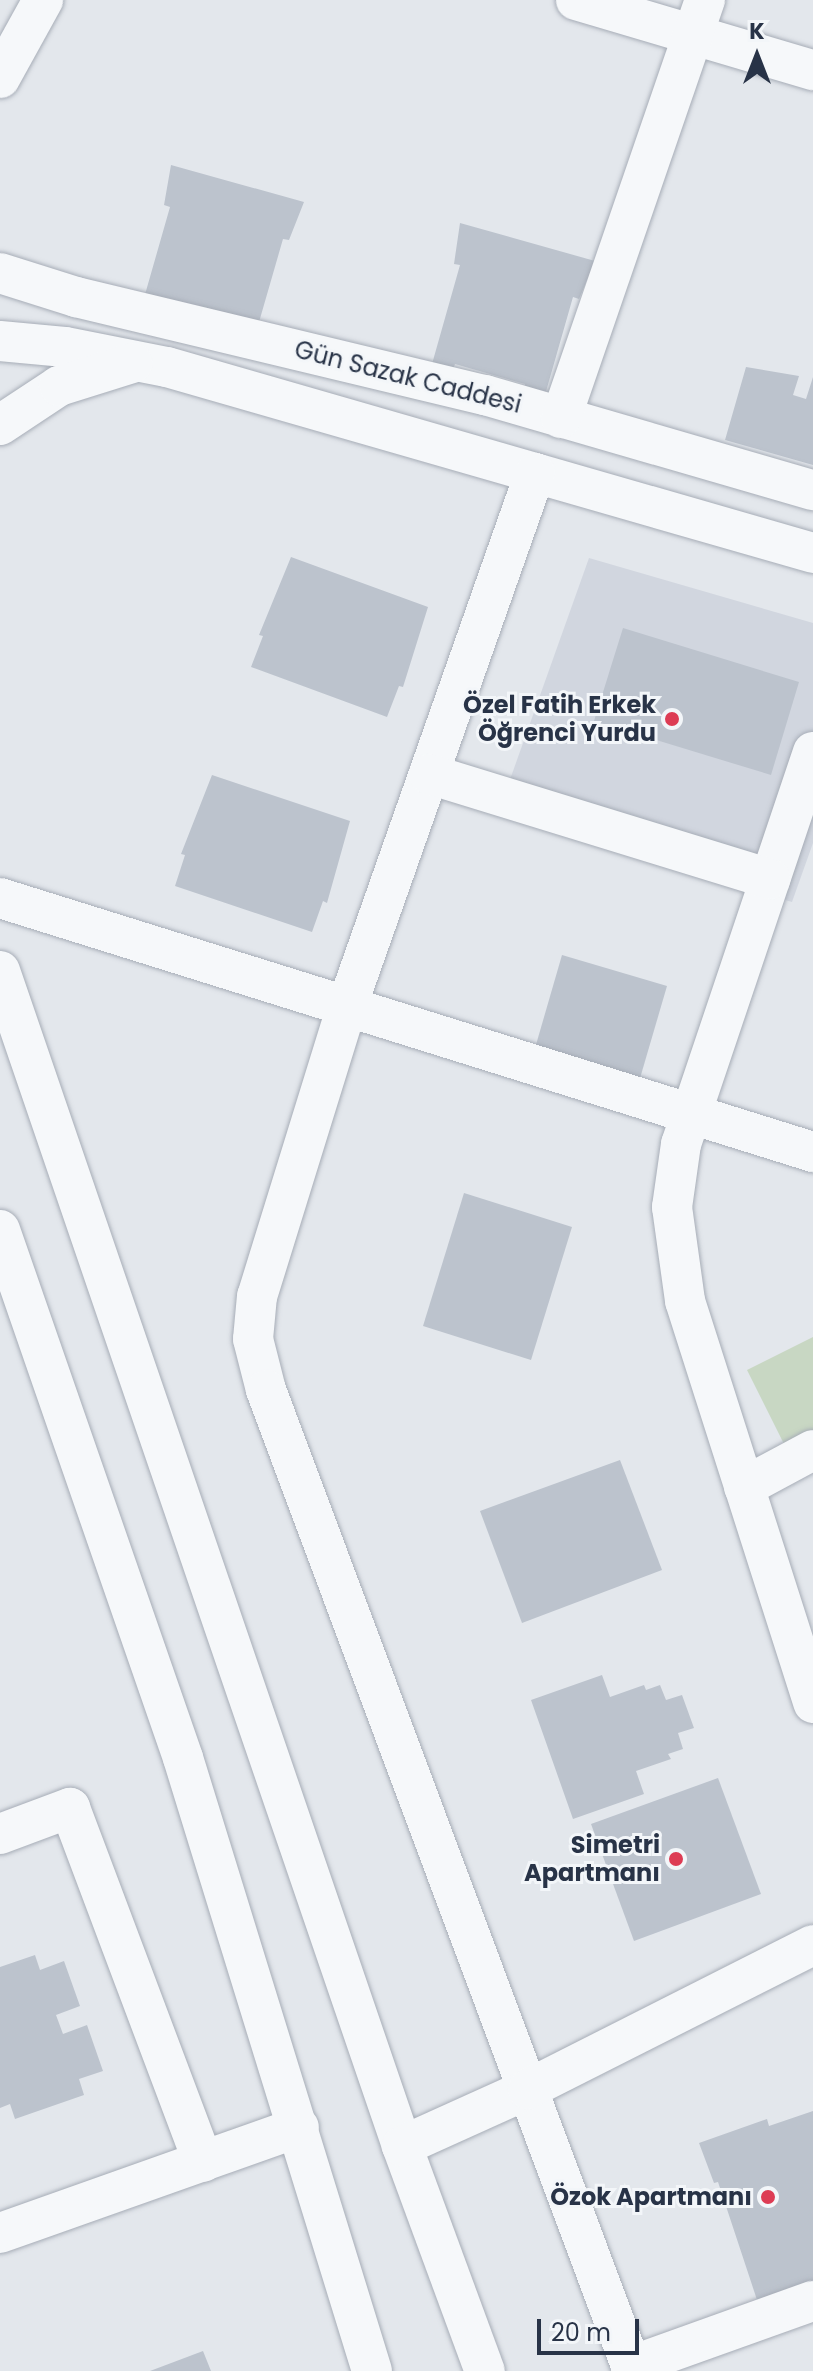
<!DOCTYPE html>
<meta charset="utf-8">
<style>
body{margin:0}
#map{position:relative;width:813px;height:2371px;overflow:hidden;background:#e3e7ec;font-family:Poppins,sans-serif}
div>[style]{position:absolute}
.built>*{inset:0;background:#d1d6df}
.green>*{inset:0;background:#c8d7c3}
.building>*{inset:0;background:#bcc3cd}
.roads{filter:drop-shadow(0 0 2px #a7adb7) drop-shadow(0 0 2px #a7adb7)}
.minor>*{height:40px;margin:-20px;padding:0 20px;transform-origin:20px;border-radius:20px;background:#f6f8fa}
.dots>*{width:22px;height:22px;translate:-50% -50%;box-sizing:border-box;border:4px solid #f3f6f9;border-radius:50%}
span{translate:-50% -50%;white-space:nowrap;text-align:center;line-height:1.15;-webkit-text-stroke:6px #f3f6f9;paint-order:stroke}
.street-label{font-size:24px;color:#283347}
.poi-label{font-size:24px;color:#283347;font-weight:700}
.right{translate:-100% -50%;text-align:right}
.north{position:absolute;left:717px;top:16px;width:80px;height:80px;-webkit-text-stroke:6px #f3f6f9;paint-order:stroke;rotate:0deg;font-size:22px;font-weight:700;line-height:32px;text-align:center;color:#283347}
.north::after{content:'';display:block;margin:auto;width:28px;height:36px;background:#283347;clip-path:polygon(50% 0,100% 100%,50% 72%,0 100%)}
.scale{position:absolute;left:537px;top:2319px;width:102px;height:36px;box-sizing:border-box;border:4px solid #283347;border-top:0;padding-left:10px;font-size:24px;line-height:28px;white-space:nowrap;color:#283347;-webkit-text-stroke:6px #f3f6f9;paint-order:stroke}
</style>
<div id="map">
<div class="built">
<div style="clip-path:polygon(589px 558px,813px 623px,813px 843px,792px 902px,497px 816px)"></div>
</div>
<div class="green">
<div style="clip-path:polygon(813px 1337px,813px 1450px,792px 1460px,747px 1370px)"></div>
</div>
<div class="building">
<div style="clip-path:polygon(171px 165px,304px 202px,289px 240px,283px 239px,255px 336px,142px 305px,170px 207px,164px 205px)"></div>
<div style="clip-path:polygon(460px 223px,595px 261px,579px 299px,573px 297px,545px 395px,524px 389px,525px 384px,455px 364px,453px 369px,432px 364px,460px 265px,454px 264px)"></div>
<div style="clip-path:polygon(746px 367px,799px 376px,793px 395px,806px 399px,813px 377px,813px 465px,725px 440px)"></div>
<div style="clip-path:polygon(291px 557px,428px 607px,403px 687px,399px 686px,387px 717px,251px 667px,263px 636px,259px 635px)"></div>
<div style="clip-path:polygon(623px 628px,799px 682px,771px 775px,594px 721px)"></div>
<div style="clip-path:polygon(212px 775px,350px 821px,327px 903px,323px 901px,312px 932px,175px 886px,185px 855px,181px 854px)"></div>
<div style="clip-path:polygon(562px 955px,667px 986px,636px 1092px,531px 1062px)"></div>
<div style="clip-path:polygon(464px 1193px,572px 1227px,531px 1360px,423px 1326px)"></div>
<div style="clip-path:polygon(620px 1460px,662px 1570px,522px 1623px,480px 1511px)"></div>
<div style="clip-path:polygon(602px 1675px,610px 1697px,644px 1685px,646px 1690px,660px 1685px,666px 1700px,682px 1695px,694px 1728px,678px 1733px,683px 1749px,668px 1754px,671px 1759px,636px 1771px,644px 1794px,573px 1819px,531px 1700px)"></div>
<div style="clip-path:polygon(718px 1778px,761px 1894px,634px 1941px,591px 1824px)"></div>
<div style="clip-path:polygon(35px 1955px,40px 1970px,64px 1961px,80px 2006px,56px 2015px,63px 2034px,87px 2025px,103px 2071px,79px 2079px,84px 2095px,15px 2119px,10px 2104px,0 2108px,0 1967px)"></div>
<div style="clip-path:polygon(813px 2111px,813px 2287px,759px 2306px,718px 2182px,714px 2183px,699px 2143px,767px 2119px,769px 2126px)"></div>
<div style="clip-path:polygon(203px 2351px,211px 2371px,150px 2371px)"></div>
</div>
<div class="roads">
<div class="minor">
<div style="left:576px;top:0;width:247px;rotate:16.5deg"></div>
<div style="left:0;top:78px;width:89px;rotate:-61.1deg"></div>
<div style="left:0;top:273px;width:80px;rotate:17.5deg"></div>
<div style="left:76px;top:297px;width:421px;rotate:13.5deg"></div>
<div style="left:485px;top:395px;width:341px;rotate:16.2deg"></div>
<div style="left:0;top:341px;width:65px;rotate:5.3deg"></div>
<div style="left:65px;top:347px;width:104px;rotate:11.1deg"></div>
<div style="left:167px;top:367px;width:672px;rotate:16.06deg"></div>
<div style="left:561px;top:418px;width:442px;rotate:-71deg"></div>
<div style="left:0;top:425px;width:71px;rotate:-33.5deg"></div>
<div style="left:59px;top:386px;width:77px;rotate:-17.5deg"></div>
<div style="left:535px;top:473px;width:565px;rotate:109.43deg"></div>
<div style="left:347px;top:1006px;width:304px;rotate:107.2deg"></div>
<div style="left:257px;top:1296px;width:43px;rotate:95.3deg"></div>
<div style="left:253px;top:1339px;width:53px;rotate:75.7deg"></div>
<div style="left:266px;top:1390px;width:1047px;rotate:69.49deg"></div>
<div style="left:813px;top:752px;width:414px;rotate:108.6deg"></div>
<div style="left:681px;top:1144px;width:64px;rotate:98.1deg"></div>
<div style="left:672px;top:1207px;width:95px;rotate:82.1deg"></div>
<div style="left:685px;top:1301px;width:422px;rotate:72.3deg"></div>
<div style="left:429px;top:774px;width:357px;rotate:17.1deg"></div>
<div style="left:0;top:898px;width:852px;rotate:17.35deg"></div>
<div style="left:0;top:971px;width:1242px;rotate:71.11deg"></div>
<div style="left:402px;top:2146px;width:240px;rotate:69.8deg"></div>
<div style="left:0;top:1230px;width:559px;rotate:70.88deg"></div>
<div style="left:183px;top:1758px;width:641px;rotate:72.86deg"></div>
<div style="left:744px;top:1487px;width:78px;rotate:-28.2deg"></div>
<div style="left:0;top:1834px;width:75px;rotate:-20.4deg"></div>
<div style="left:70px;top:1808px;width:378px;rotate:69.4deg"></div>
<div style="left:402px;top:2146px;width:138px;rotate:-24.3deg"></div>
<div style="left:528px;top:2089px;width:319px;rotate:-26.8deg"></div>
<div style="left:0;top:2233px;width:317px;rotate:-19.5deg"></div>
<div style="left:631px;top:2366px;width:193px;rotate:-19.7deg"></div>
</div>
</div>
<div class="dots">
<div style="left:672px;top:719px;background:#dd3c54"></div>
<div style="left:676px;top:1859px;background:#dd3c54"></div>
<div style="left:768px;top:2197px;background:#dd3c54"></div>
</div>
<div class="street-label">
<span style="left:408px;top:377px;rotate:14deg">Gün Sazak Caddesi</span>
</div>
<div class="poi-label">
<span class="right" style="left:656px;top:719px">Özel Fatih Erkek<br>Öğrenci Yurdu</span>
<span class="right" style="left:660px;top:1859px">Simetri<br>Apartmanı</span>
<span class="right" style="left:752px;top:2197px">Özok Apartmanı</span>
</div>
<div class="north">K</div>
<div class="scale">20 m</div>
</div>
